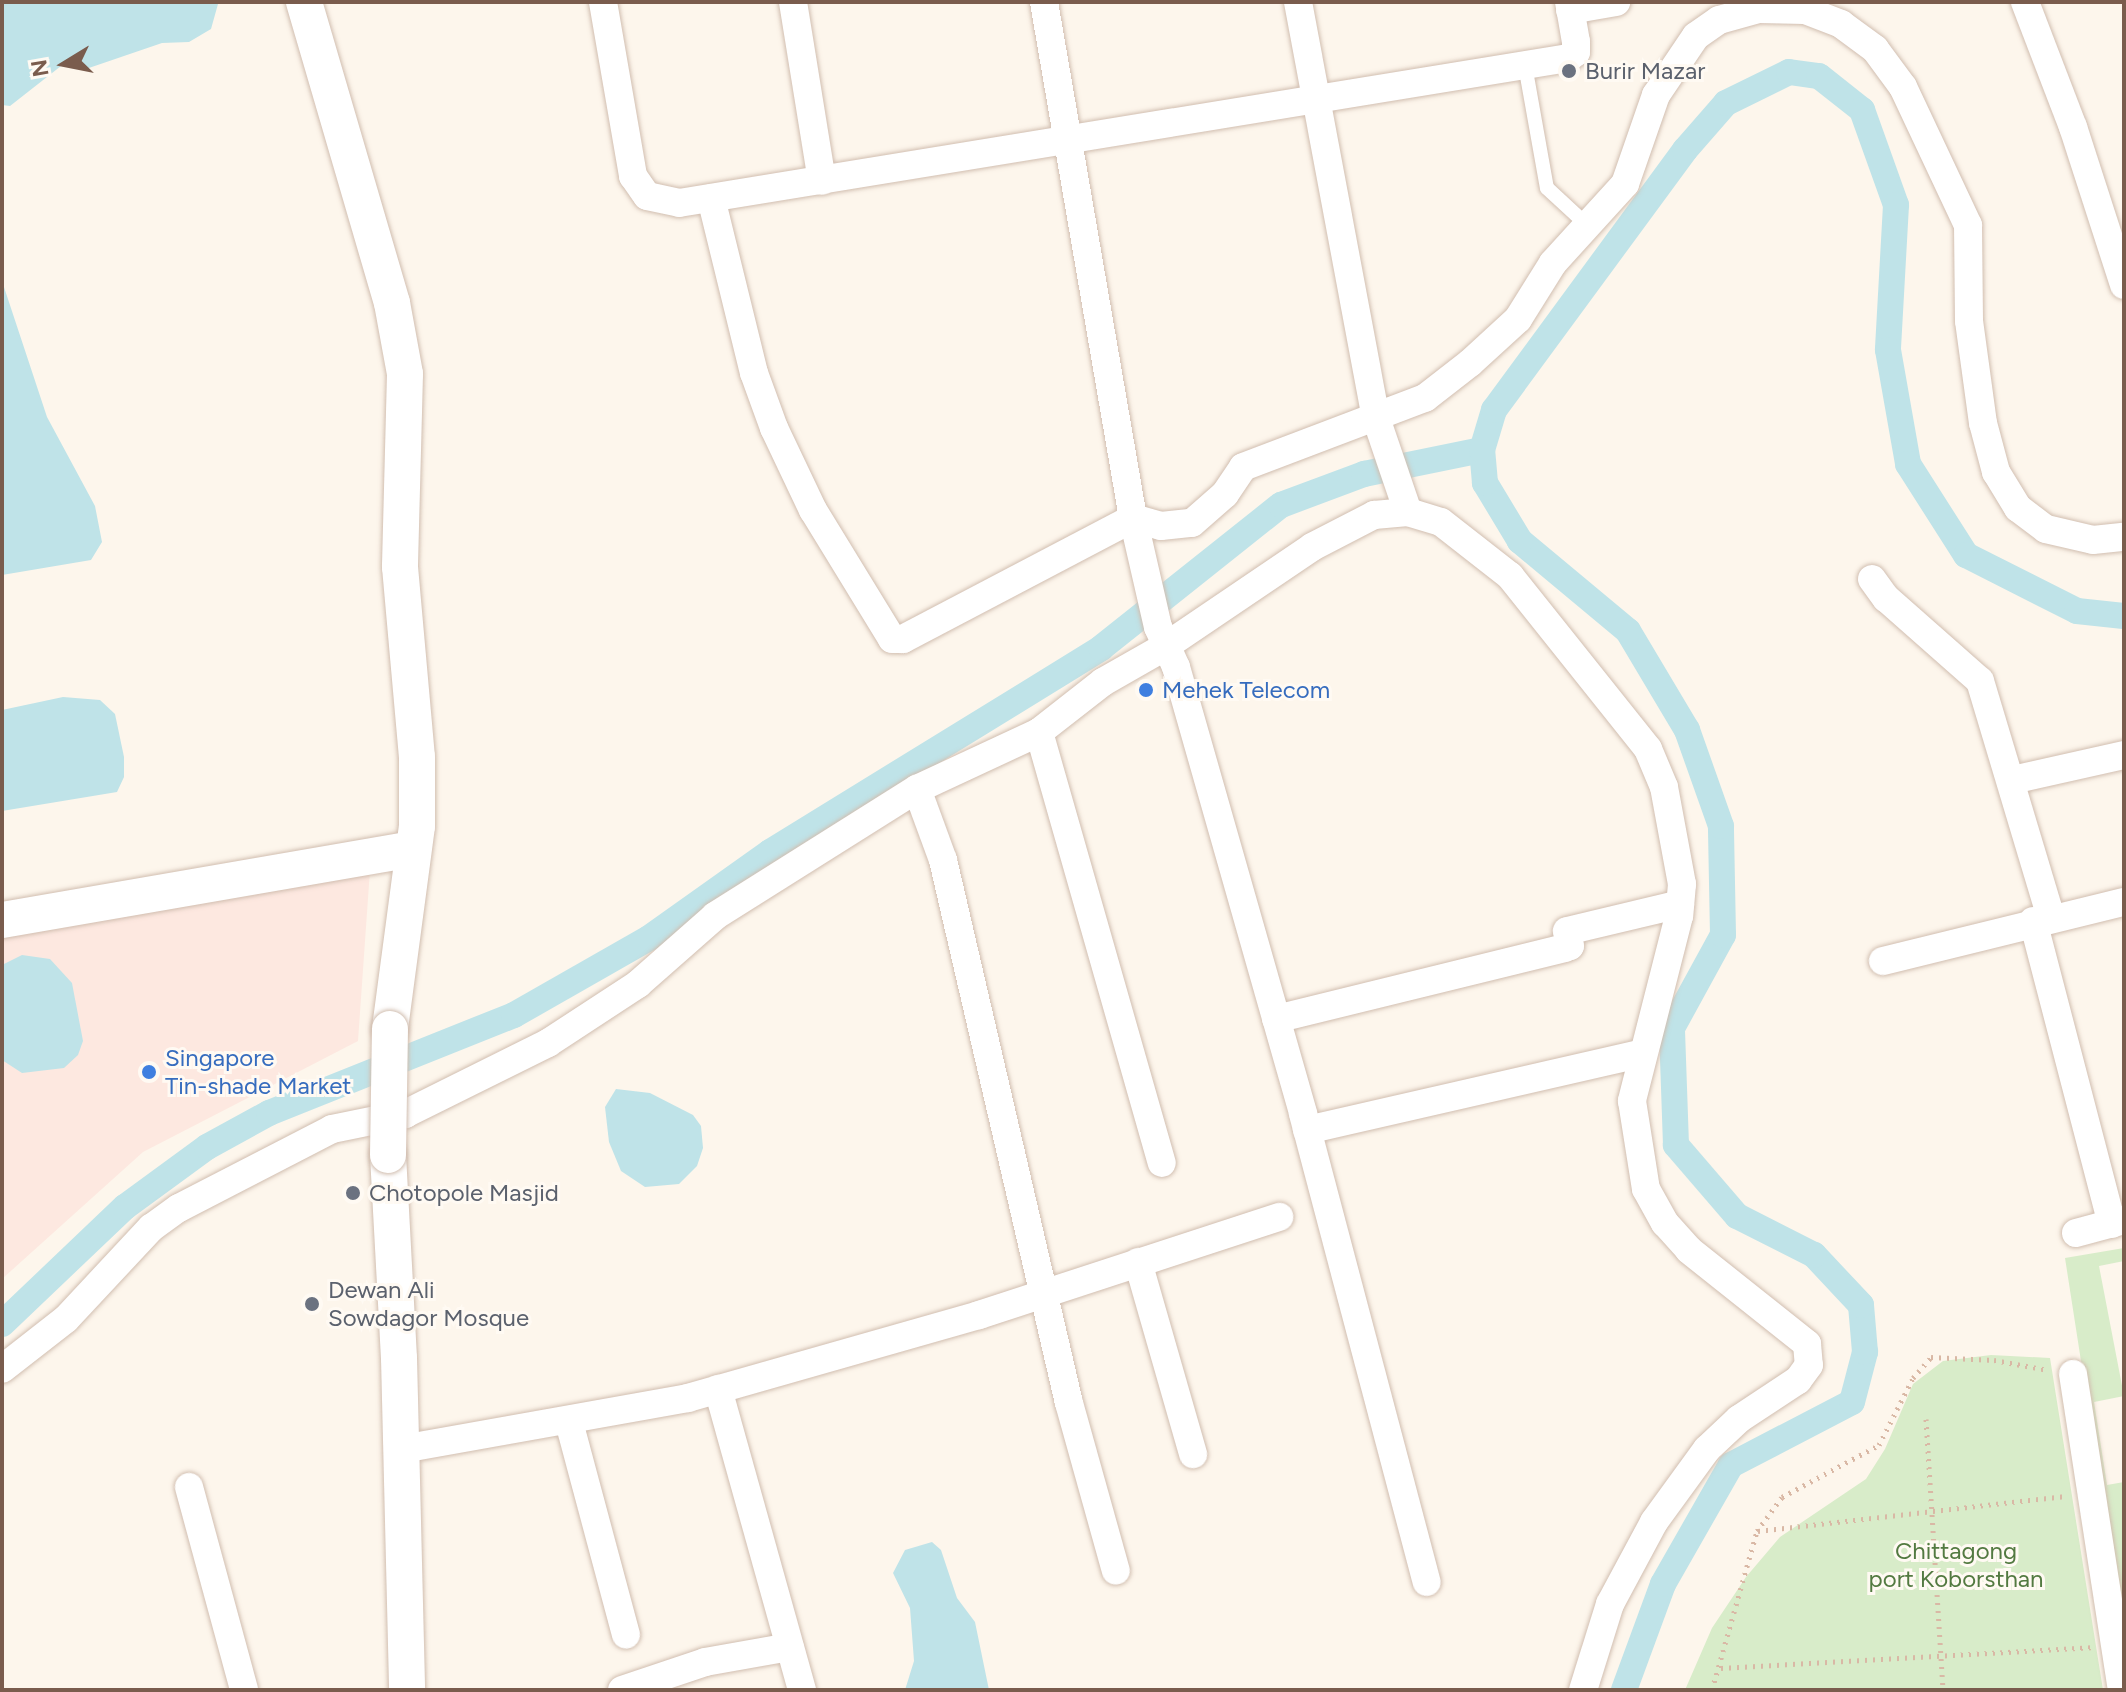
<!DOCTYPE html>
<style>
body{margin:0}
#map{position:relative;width:2126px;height:1692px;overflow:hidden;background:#fdf6ec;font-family:Figtree,sans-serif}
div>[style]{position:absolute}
.commercial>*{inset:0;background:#fde8e0}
.green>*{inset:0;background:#d8ecc9}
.water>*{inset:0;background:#bfe3e8}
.canal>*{height:26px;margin:-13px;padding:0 13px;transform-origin:13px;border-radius:13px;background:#bfe3e8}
.path>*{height:5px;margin-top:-2.5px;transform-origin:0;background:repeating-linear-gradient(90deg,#d9b8a5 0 2px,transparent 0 8px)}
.roads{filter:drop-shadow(0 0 2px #d1beb0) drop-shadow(0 0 2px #d1beb0)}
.service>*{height:14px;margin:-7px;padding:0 7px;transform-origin:7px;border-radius:7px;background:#fff}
.minor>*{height:28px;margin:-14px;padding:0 14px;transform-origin:14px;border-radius:14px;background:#fff}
.tertiary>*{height:36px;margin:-18px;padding:0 18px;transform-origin:18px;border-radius:18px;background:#fff}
.bridges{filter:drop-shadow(0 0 2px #d1beb0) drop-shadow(0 0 2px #d1beb0)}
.tertiary-bridge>*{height:36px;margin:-18px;padding:0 18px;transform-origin:18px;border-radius:18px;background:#fff}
.dots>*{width:22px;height:22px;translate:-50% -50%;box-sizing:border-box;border:4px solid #fffaf3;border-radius:50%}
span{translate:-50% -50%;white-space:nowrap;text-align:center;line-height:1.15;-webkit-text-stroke:6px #fffaf3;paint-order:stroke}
.worship-label{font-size:24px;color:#5b616d}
.left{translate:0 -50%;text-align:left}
.shop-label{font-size:24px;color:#366cbe}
.park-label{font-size:24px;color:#537a41}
.frame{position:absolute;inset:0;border:4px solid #7a5c4d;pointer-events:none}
.north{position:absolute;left:24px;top:24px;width:80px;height:80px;-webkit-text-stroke:6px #fffaf3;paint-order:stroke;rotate:260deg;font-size:22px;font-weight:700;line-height:32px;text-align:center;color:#7a5c4d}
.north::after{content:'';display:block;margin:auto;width:28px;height:36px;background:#7a5c4d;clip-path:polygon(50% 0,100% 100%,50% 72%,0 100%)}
</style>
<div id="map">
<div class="commercial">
<div style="clip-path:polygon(370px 870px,358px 1041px,143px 1152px,2px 1279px,2px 935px)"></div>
</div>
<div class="green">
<div style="clip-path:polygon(2124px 1248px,2124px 1261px,2099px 1266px,2124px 1396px,2094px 1402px,2107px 1485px,2124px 1482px,2124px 1638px,2065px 1258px)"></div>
<div style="clip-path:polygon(1991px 1355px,2050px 1358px,2103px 1690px,1685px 1690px,1712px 1628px,1746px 1577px,1780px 1537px,1866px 1479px,1885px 1449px,1913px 1384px,1943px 1361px)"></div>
</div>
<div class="water">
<div style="clip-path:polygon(2px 2px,218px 2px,218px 4px,211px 29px,189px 42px,162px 43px,83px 70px,61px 66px,10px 106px,2px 105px)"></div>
<div style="clip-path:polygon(2px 281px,47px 417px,95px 506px,102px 542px,91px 560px,2px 575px)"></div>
<div style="clip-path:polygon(63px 697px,100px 700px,115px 714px,124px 757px,124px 777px,117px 792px,2px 811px,2px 710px)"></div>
<div style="clip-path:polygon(22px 955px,50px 959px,72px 983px,83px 1041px,78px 1055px,64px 1068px,22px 1073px,2px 1060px,2px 965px)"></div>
<div style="clip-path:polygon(616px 1089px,650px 1093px,693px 1115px,701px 1126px,703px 1148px,697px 1166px,679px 1184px,645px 1187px,621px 1171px,609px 1142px,605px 1107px)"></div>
<div style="clip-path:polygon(932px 1542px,941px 1550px,957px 1598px,975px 1622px,989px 1690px,905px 1690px,914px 1661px,910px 1608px,893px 1573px,905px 1550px)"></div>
</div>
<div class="canal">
<div style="left:2px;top:1324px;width:170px;rotate:-43.6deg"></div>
<div style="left:125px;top:1207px;width:102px;rotate:-36.2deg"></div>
<div style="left:207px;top:1147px;width:71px;rotate:-28.7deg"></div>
<div style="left:269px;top:1113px;width:264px;rotate:-21.8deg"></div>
<div style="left:514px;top:1015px;width:155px;rotate:-29.7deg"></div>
<div style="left:649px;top:938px;width:148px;rotate:-35.4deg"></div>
<div style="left:770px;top:852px;width:389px;rotate:-31.6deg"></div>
<div style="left:1101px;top:648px;width:230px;rotate:-38.5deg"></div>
<div style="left:1281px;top:505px;width:89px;rotate:-20.5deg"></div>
<div style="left:1364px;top:474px;width:120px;rotate:-11.5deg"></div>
<div style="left:1624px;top:1690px;width:113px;rotate:-69.8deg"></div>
<div style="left:1663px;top:1584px;width:137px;rotate:-60.3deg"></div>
<div style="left:1731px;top:1465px;width:136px;rotate:-27.5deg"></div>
<div style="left:1852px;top:1402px;width:52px;rotate:-75.4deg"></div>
<div style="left:1865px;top:1352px;width:47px;rotate:-94.9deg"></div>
<div style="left:1861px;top:1305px;width:69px;rotate:-133.2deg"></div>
<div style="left:1814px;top:1255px;width:86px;rotate:-153.1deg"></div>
<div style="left:1737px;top:1216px;width:94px;rotate:-130.7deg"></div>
<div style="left:1676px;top:1145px;width:117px;rotate:-92deg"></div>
<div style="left:1672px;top:1028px;width:106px;rotate:-61.3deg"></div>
<div style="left:1723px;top:935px;width:109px;rotate:-91.1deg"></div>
<div style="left:1721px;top:826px;width:102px;rotate:-109.5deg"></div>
<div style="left:1687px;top:730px;width:115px;rotate:-120.8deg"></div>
<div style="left:1628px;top:631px;width:141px;rotate:-140.2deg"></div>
<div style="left:1520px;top:541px;width:68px;rotate:-121.1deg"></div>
<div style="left:1485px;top:483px;width:33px;rotate:-95deg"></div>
<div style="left:1482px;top:450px;width:42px;rotate:-73.3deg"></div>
<div style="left:1494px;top:410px;width:323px;rotate:-53.7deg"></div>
<div style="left:1685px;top:150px;width:62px;rotate:-48.9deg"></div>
<div style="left:1726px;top:103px;width:70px;rotate:-26.2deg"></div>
<div style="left:1789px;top:72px;width:30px;rotate:8deg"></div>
<div style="left:1819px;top:76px;width:55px;rotate:38.3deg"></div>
<div style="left:1862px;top:110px;width:101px;rotate:70.3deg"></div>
<div style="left:1896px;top:205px;width:145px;rotate:93.2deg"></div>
<div style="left:1888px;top:350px;width:116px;rotate:80deg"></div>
<div style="left:1908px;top:464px;width:108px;rotate:57.5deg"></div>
<div style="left:1966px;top:555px;width:124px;rotate:26.8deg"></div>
<div style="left:2077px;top:611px;width:47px;rotate:6.1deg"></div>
</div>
<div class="path">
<div style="left:1926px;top:1419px;width:272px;rotate:86.4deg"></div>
<div style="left:1758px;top:1531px;width:310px;rotate:-6.5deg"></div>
<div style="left:1721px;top:1668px;width:371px;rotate:-3.2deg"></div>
<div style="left:1712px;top:1690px;width:165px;rotate:-74.2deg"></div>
<div style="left:1757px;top:1531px;width:42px;rotate:-53.7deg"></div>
<div style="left:1782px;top:1497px;width:110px;rotate:-28.2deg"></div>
<div style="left:1879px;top:1445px;width:75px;rotate:-63.1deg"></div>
<div style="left:1913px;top:1378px;width:28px;rotate:-49deg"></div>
<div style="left:1931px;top:1357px;width:63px;rotate:2.7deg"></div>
<div style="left:1994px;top:1360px;width:55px;rotate:10.5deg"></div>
</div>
<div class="roads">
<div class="service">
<div style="left:1525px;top:65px;width:125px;rotate:79.9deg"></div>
<div style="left:1547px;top:188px;width:54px;rotate:42.8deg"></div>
</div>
<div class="minor">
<div style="left:603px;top:2px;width:177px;rotate:80.2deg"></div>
<div style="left:633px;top:176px;width:24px;rotate:55deg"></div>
<div style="left:647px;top:196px;width:33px;rotate:12deg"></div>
<div style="left:679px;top:203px;width:901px;rotate:-9.26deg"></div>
<div style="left:1568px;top:58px;width:10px;rotate:-37deg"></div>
<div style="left:1576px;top:52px;width:10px;rotate:-90deg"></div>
<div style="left:1576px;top:42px;width:41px;rotate:-99.9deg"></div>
<div style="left:793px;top:2px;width:181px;rotate:80.8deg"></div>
<div style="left:1298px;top:2px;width:423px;rotate:79.4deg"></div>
<div style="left:1376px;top:418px;width:99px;rotate:71.2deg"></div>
<div style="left:2025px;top:2px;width:134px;rotate:69deg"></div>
<div style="left:2073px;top:127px;width:166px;rotate:72.1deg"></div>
<div style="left:1570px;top:10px;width:47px;rotate:-9.9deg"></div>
<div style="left:711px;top:198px;width:180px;rotate:76.2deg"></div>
<div style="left:754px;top:373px;width:59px;rotate:70deg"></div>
<div style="left:774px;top:428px;width:91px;rotate:64.6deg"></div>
<div style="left:813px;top:510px;width:151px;rotate:58.5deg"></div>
<div style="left:892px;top:639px;width:11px"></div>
<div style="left:903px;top:639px;width:260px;rotate:-27.7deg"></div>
<div style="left:1133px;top:518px;width:524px;rotate:-99.79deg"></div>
<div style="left:1133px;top:518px;width:29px;rotate:16deg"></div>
<div style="left:1161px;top:526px;width:31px;rotate:-6deg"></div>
<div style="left:1192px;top:523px;width:44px;rotate:-41.3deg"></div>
<div style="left:1225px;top:494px;width:32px;rotate:-56deg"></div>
<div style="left:1243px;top:467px;width:195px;rotate:-20.8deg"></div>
<div style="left:1425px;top:398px;width:57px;rotate:-37.9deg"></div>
<div style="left:1470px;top:363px;width:65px;rotate:-42.5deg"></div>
<div style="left:1518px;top:319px;width:66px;rotate:-58deg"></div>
<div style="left:1553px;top:263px;width:107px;rotate:-47.7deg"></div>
<div style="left:1625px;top:184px;width:94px;rotate:-70.8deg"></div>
<div style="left:1656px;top:95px;width:71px;rotate:-55.9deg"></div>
<div style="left:1696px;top:36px;width:28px;rotate:-35deg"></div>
<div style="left:1719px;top:20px;width:41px;rotate:-15.4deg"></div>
<div style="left:1759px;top:9px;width:46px;rotate:1.2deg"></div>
<div style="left:1805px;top:10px;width:39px;rotate:21deg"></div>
<div style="left:1841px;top:24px;width:42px;rotate:36.3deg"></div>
<div style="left:1875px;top:49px;width:47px;rotate:53.6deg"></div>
<div style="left:1903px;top:87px;width:153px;rotate:64.8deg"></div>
<div style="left:1968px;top:225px;width:96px;rotate:89.4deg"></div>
<div style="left:1969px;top:321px;width:103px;rotate:82.2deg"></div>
<div style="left:1983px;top:423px;width:51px;rotate:75.1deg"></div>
<div style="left:1996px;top:472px;width:42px;rotate:58.6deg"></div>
<div style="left:2018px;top:508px;width:35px;rotate:37deg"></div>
<div style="left:2046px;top:529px;width:48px;rotate:13.2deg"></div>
<div style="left:2093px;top:540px;width:31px;rotate:-6deg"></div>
<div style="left:1133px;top:518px;width:112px;rotate:77.1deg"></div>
<div style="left:1158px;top:627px;width:44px;rotate:65.8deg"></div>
<div style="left:1176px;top:667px;width:465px;rotate:74.1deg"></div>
<div style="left:1303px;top:1114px;width:484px;rotate:75.2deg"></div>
<div style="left:1872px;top:579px;width:24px;rotate:54deg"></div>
<div style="left:1886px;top:598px;width:125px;rotate:41.4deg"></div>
<div style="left:1980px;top:681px;width:246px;rotate:73.3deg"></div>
<div style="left:1039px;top:732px;width:448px;rotate:74.1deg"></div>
<div style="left:2012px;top:780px;width:115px;rotate:-12.6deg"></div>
<div style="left:917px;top:789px;width:76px;rotate:69.9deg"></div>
<div style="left:943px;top:860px;width:557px;rotate:76.94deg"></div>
<div style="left:1069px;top:1403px;width:174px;rotate:74.4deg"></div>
<div style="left:2033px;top:921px;width:313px;rotate:75.4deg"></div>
<div style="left:1883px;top:961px;width:248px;rotate:-13.8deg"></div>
<div style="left:1276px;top:1019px;width:297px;rotate:-13.8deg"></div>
<div style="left:1564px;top:948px;width:6px;rotate:-18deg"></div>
<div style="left:1570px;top:946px;width:15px;rotate:-101deg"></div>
<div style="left:1567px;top:931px;width:116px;rotate:-13.4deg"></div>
<div style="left:1307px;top:1130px;width:342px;rotate:-12.9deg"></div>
<div style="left:2076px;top:1233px;width:50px;rotate:-15.2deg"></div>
<div style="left:1138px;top:1262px;width:200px;rotate:74deg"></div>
<div style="left:2px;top:1369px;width:81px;rotate:-38deg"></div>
<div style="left:66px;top:1319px;width:125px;rotate:-47deg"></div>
<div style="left:151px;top:1228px;width:34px;rotate:-36deg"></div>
<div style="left:179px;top:1208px;width:172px;rotate:-27.3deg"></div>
<div style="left:332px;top:1129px;width:75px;rotate:-11.6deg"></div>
<div style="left:405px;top:1114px;width:160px;rotate:-26.4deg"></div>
<div style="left:548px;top:1043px;width:108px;rotate:-33.2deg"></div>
<div style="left:638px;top:984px;width:103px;rotate:-41.4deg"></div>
<div style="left:715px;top:916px;width:239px;rotate:-32.2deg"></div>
<div style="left:917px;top:789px;width:135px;rotate:-25deg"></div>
<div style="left:1039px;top:732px;width:81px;rotate:-38deg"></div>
<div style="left:1103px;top:682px;width:73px;rotate:-29.7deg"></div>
<div style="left:1166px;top:646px;width:176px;rotate:-34.1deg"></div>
<div style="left:1312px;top:547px;width:70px;rotate:-27.3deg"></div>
<div style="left:1374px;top:515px;width:34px;rotate:-5deg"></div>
<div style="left:1408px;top:512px;width:34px;rotate:17deg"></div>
<div style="left:1441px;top:522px;width:88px;rotate:38deg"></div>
<div style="left:1510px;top:576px;width:221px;rotate:51.4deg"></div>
<div style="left:1648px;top:749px;width:41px;rotate:67.2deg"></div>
<div style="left:1664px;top:787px;width:99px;rotate:79.5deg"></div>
<div style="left:1682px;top:884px;width:32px;rotate:95deg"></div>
<div style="left:1679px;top:916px;width:191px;rotate:104.3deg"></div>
<div style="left:1632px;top:1101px;width:89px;rotate:81deg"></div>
<div style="left:1646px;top:1189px;width:39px;rotate:61deg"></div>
<div style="left:1665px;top:1223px;width:36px;rotate:48deg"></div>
<div style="left:1689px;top:1250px;width:151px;rotate:38.5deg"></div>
<div style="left:1807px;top:1344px;width:21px;rotate:85deg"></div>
<div style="left:1809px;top:1365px;width:19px;rotate:126deg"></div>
<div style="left:1798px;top:1380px;width:71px;rotate:146.5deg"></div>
<div style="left:1739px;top:1419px;width:44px;rotate:136.8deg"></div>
<div style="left:1707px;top:1449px;width:90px;rotate:126deg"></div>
<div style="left:1654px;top:1522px;width:93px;rotate:118.2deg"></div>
<div style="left:1610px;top:1604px;width:90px;rotate:107.4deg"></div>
<div style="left:2073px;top:1374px;width:320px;rotate:81.2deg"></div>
<div style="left:718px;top:1389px;width:313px;rotate:74.4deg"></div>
<div style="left:569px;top:1422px;width:220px;rotate:75deg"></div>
<div style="left:402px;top:1449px;width:291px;rotate:-10.1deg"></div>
<div style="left:688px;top:1398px;width:303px;rotate:-15.9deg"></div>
<div style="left:979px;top:1315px;width:316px;rotate:-18.1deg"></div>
<div style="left:189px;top:1487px;width:210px;rotate:74.8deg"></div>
<div style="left:622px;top:1690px;width:88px;rotate:-18.6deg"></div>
<div style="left:705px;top:1662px;width:86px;rotate:-10deg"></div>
</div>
<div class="tertiary">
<div style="left:304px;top:2px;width:314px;rotate:73.7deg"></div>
<div style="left:392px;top:303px;width:72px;rotate:79.6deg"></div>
<div style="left:405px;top:374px;width:193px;rotate:91.5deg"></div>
<div style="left:400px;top:567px;width:191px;rotate:84.9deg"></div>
<div style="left:417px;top:757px;width:69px;rotate:90deg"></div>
<div style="left:417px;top:826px;width:205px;rotate:97.6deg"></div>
<div style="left:2px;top:920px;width:415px;rotate:-9.8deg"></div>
<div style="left:388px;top:1155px;width:203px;rotate:86.9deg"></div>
<div style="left:399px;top:1358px;width:332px;rotate:88.6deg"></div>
</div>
</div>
<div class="bridges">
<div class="tertiary-bridge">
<div style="left:388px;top:1155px;width:126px;rotate:-89.1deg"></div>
</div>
</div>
<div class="dots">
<div style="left:1569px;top:71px;background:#6b7280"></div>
<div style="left:1146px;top:690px;background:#3f7fe0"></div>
<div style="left:149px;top:1072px;background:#3f7fe0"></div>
<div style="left:353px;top:1193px;background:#6b7280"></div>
<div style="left:312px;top:1304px;background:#6b7280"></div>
</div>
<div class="worship-label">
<span class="left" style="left:1585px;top:71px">Burir Mazar</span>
<span class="left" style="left:369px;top:1193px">Chotopole Masjid</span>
<span class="left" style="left:328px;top:1304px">Dewan Ali<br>Sowdagor Mosque</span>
</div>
<div class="shop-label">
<span class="left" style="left:1162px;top:690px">Mehek Telecom</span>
<span class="left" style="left:165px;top:1072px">Singapore<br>Tin-shade Market</span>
</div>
<div class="park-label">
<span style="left:1956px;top:1565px">Chittagong<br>port Koborsthan</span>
</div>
<div class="frame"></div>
<div class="north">N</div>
</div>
